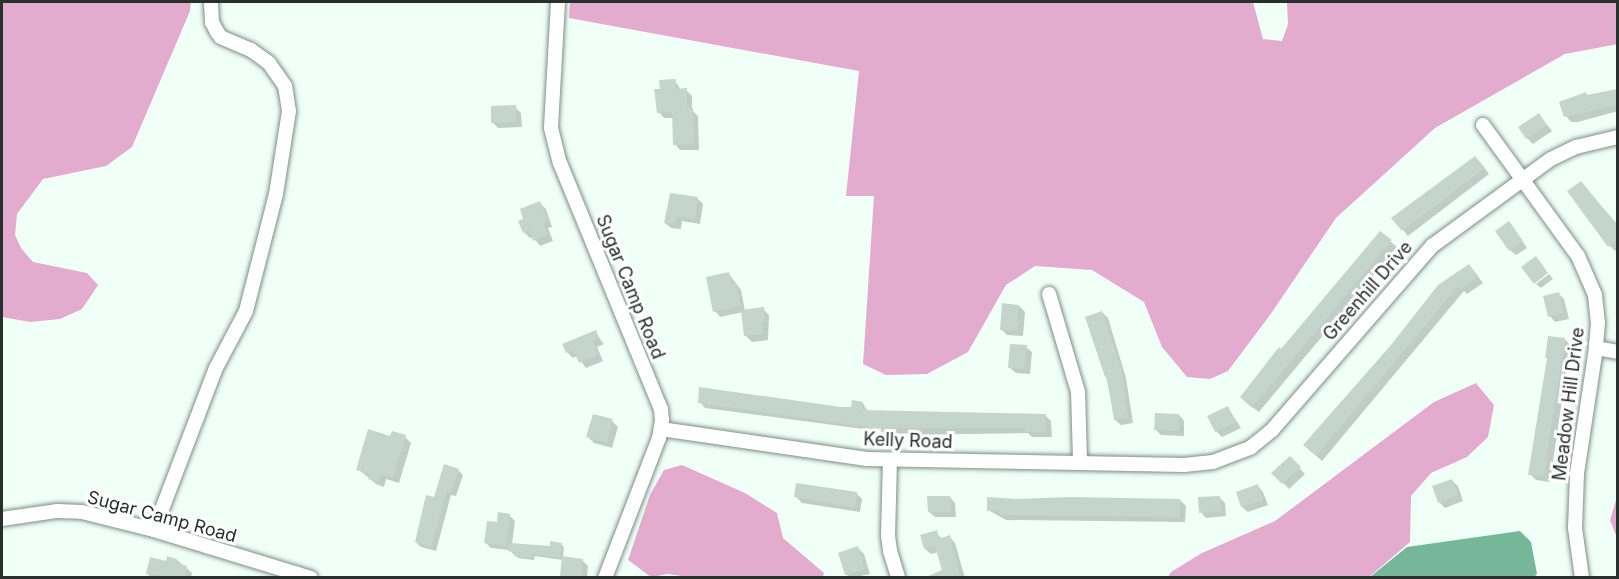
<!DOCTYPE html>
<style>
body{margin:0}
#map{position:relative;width:1619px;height:579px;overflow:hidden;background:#f0fff8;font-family:Inter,sans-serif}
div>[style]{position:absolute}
.forest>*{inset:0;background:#e3abcd}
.water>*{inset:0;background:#76b799}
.shadow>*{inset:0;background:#0003}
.building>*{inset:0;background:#c4d5cd}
.roads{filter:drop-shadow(0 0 2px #7e8e86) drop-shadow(0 0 2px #7e8e86)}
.minor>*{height:14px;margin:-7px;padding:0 7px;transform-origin:7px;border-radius:7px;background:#fff}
span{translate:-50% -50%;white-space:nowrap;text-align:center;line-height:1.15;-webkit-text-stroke:6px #fff;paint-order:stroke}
.street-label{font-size:18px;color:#282f2c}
.frame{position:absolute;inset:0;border:3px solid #282f2c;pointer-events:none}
</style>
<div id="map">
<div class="forest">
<div style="clip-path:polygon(2px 2px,191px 2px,190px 11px,132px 147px,106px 166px,43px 179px,17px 214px,15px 235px,21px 248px,33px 262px,87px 273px,98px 285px,82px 309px,60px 319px,30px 322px,2px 317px)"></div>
<div style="clip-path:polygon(570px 2px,1253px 2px,1263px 39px,1282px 41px,1288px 24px,1287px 2px,1617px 2px,1618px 44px,1565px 54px,1435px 128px,1336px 218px,1270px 315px,1228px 371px,1210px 379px,1187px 377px,1162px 347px,1144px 302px,1092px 270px,1035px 266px,1006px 285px,968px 352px,927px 374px,886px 375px,863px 364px,874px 196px,846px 196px,859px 71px,569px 18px)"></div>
<div style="clip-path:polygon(1476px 383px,1494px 405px,1488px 437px,1467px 457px,1431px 473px,1411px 496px,1410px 542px,1369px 577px,1168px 577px,1171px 572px,1202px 553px,1275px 521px,1434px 402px)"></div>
<div style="clip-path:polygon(682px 465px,745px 493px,777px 513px,783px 538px,824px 573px,823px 577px,695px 578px,668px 574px,651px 577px,628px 560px,650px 495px,664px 470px)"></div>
<div style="clip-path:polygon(1617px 497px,1617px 538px,1610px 520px)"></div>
</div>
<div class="water">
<div style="clip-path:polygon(1520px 531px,1531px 542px,1537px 574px,1534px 577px,1370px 577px,1407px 547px)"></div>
</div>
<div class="shadow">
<div style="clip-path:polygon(675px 81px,681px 90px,686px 90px,692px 96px,692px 110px,698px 116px,699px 150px,680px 150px,675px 144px,674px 118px,664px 118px,659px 112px,661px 91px)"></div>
<div style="clip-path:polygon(1618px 90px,1618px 111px,1578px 122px,1571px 122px,1566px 116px,1588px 96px)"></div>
<div style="clip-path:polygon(515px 107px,521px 113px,522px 127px,498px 128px,492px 122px)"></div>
<div style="clip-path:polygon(1539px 115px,1552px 131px,1533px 144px,1527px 138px)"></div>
<div style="clip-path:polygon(1481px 163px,1489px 174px,1408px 236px,1403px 230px)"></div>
<div style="clip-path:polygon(697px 198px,703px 204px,700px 224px,682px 221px,681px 229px,671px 228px,665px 223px)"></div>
<div style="clip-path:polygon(540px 203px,546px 209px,552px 227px,548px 228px,553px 241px,540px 246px,533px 237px,530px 238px,524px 232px,525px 220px)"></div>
<div style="clip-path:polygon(1603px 208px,1618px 225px,1618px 250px,1615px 251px,1610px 246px)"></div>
<div style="clip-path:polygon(1514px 229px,1527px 248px,1516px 255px,1510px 250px)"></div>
<div style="clip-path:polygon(1380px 233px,1397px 247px,1259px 412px,1247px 403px)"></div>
<div style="clip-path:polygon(1474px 271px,1483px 283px,1467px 294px,1464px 291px,1322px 461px,1310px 450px,1439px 286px)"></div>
<div style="clip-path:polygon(729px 274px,741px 290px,745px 311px,763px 309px,769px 315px,768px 340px,752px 342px,746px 336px,743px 312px,720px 317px,715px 311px)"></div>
<div style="clip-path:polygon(1549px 274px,1553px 279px,1541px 288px,1536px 284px)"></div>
<div style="clip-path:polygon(1559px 294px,1564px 299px,1569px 319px,1555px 322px,1550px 316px)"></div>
<div style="clip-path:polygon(1019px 306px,1025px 312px,1023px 336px,1007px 335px,1001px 329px)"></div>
<div style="clip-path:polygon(1102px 312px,1108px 318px,1126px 378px,1133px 423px,1121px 425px,1115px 420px,1106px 376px)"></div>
<div style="clip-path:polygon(595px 332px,604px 344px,597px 347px,603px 361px,586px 368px,577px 356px,573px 358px,567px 352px)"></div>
<div style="clip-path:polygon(1565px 339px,1570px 345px,1550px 482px,1536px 480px,1530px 474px)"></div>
<div style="clip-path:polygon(1026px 347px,1032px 352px,1030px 374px,1016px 373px,1010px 368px)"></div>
<div style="clip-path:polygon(700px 402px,841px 408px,853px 408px,863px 403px,868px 412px,1046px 416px,1051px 421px,1052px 437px,1032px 437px,1028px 433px,908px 435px,705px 408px)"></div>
<div style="clip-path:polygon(1228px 408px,1241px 428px,1222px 437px,1216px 431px)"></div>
<div style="clip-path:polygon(1179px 415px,1184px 421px,1184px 436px,1161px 435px,1156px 430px)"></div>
<div style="clip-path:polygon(612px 421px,618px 427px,612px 448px,594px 443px,588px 437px)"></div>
<div style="clip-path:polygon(405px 437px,411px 443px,399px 483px,386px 479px,384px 487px,376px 484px,358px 469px,391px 438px)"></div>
<div style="clip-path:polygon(1290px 458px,1305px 474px,1289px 489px,1273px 473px)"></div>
<div style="clip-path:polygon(458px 470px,463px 475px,456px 496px,451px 495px,436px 551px,421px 547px,416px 542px,434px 499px)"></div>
<div style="clip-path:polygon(1452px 481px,1458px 486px,1463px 501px,1445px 508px,1439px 502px)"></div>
<div style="clip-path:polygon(1258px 486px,1263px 492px,1268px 505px,1248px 512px,1242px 507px,1238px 493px)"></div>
<div style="clip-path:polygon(856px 493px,862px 499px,860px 512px,802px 503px,796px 497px)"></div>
<div style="clip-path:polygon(950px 497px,955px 503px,956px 517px,935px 517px,929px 512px)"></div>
<div style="clip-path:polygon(1219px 497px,1225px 503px,1226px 516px,1206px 518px,1201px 512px)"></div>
<div style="clip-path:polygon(1180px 500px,1186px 506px,1185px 522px,1006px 520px,988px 510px,1016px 501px)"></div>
<div style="clip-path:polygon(509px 515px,515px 521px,512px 544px,551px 548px,561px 544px,564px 547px,563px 558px,582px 560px,588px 566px,587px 578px,564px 578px,562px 575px,563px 560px,535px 556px,534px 560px,518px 558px,509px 550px,491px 548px,485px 542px,498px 524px)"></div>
<div style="clip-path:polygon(936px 532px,942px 539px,950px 537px,955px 543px,965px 578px,943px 578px,939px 552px,931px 554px,925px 549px)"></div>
<div style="clip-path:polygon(858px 548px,864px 554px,870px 574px,850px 578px,846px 574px)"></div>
<div style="clip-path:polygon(177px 560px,192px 573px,191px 578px,151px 578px,148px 574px)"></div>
</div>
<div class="building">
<div style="clip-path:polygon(676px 79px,676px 89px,687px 88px,687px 108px,693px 108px,694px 144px,673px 145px,672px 112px,657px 113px,654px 89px,660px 89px,659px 80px)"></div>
<div style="clip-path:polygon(1617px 89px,1617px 105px,1564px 117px,1559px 102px,1586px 92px,1587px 95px)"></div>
<div style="clip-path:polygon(516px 105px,516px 122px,491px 123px,491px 106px)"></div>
<div style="clip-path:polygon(1539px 113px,1547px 125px,1526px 139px,1518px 127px)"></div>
<div style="clip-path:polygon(1475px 156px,1485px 168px,1402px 231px,1391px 218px)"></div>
<div style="clip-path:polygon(1581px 181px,1617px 225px,1617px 240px,1608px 247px,1567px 191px)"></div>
<div style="clip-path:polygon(670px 193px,698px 197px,695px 219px,677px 216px,675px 224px,664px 223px)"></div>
<div style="clip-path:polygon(540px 201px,548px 221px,543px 223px,548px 235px,533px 241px,529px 230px,523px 233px,518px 221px,523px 219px,520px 209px)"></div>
<div style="clip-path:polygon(1509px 221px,1523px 241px,1509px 251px,1495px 231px)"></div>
<div style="clip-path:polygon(1380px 231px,1392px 240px,1252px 408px,1240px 397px,1279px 347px,1281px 349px)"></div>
<div style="clip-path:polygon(1536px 256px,1548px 273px,1534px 284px,1521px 267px)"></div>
<div style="clip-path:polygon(1469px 264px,1478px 276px,1461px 290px,1458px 286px,1316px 456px,1303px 445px,1391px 345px,1438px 285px)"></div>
<div style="clip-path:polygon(729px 272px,731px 284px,736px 283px,741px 306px,713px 312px,706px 277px)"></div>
<div style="clip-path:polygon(1559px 292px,1564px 313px,1548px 317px,1543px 296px)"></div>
<div style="clip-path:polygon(1002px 303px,1019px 305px,1017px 331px,1000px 330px)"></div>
<div style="clip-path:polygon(764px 307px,765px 322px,762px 323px,763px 334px,744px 336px,741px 310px)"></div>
<div style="clip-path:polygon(1102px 311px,1122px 371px,1128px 418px,1114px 420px,1107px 376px,1105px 377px,1085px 317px)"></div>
<div style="clip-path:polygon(596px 330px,599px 338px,593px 341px,598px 355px,579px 363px,573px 350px,566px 353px,562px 344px)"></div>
<div style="clip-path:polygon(1548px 336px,1565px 338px,1544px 477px,1528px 475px,1547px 358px,1545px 358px)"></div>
<div style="clip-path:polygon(1010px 344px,1027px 345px,1025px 369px,1008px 368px)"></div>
<div style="clip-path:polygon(699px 387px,841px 407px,851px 407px,852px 400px,863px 402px,862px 410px,1046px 414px,1046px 432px,1025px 432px,1025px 428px,875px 428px,698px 403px)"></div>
<div style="clip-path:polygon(1228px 406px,1236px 422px,1215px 432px,1207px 416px)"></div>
<div style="clip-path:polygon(1155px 413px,1179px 414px,1179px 431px,1154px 430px)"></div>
<div style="clip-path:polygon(593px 414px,613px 419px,607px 443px,586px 437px)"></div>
<div style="clip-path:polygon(368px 429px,390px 436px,392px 431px,406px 435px,393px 478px,381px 475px,378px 482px,368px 479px,370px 474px,356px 470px)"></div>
<div style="clip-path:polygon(1290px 456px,1301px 467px,1282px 484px,1271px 473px)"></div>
<div style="clip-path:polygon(444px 464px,459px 469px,451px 492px,447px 491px,431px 547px,415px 542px,426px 495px,434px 497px)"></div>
<div style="clip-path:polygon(1452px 479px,1458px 495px,1438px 503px,1432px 486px)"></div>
<div style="clip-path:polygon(796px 483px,857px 492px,855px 508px,794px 497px)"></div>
<div style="clip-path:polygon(1258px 484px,1263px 500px,1241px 507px,1236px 492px)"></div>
<div style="clip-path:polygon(927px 496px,950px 496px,951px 512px,928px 512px)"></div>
<div style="clip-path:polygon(1220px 496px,1221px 511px,1199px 513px,1198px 497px)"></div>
<div style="clip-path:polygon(987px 497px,1016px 499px,1070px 497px,1180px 499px,1180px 517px,999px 515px,998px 510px,987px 511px)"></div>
<div style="clip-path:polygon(498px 512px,510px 514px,506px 546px,484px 543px,487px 521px,497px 522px)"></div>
<div style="clip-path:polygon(937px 530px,939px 539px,950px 535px,961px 578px,924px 578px,942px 570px,935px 546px,924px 549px,920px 535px)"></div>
<div style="clip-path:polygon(550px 541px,562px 543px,560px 558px,532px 554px,532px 558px,514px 556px,515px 552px,508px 551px,509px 543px,550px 546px)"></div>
<div style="clip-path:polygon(858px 546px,865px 569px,845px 575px,838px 553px)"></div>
<div style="clip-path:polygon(167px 556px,177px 559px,176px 563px,187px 566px,185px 578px,146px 574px,150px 557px,166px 561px)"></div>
<div style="clip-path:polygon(562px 556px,583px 559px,581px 578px,560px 576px)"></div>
</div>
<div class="roads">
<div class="minor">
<div style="left:558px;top:2px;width:126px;rotate:93.2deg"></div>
<div style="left:551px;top:128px;width:36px;rotate:76deg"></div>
<div style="left:560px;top:163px;width:266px;rotate:67.7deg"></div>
<div style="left:661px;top:409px;width:11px;rotate:85deg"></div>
<div style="left:662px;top:420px;width:18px;rotate:99deg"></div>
<div style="left:659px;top:438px;width:150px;rotate:111.1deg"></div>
<div style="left:1483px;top:125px;width:162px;rotate:54.1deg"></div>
<div style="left:1578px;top:256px;width:43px;rotate:66.4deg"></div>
<div style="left:1595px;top:295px;width:28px;rotate:84deg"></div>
<div style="left:1598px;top:323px;width:25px;rotate:95deg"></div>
<div style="left:1596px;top:348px;width:127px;rotate:98.6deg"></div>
<div style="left:1577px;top:474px;width:54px;rotate:92.1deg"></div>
<div style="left:1575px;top:528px;width:50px;rotate:82deg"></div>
<div style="left:1049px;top:294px;width:102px;rotate:73.5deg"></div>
<div style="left:1078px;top:392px;width:69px;rotate:88.3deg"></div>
<div style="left:1596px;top:348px;width:22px;rotate:10deg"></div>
<div style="left:661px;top:429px;width:208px;rotate:8.3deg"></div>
<div style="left:867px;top:459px;width:317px;rotate:1.1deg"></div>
<div style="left:1184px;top:465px;width:29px;rotate:-6deg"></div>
<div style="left:1213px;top:462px;width:40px;rotate:-21deg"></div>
<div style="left:1250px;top:448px;width:28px;rotate:-39deg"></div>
<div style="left:1272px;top:430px;width:244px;rotate:-49deg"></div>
<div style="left:1432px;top:246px;width:147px;rotate:-36.2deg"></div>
<div style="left:1551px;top:159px;width:28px;rotate:-26deg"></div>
<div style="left:1576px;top:147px;width:43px;rotate:-13.4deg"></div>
<div style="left:890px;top:460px;width:76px;rotate:91.5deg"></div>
<div style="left:888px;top:536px;width:15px;rotate:82deg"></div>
<div style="left:890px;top:551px;width:28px;rotate:73deg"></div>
<div style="left:2px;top:519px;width:56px;rotate:-8.3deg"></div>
<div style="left:57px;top:511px;width:25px;rotate:2deg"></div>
<div style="left:82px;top:512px;width:74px;rotate:14deg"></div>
<div style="left:154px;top:530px;width:164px;rotate:17deg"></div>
<div style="left:154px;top:530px;width:173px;rotate:-69.1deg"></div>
<div style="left:216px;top:368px;width:64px;rotate:-62.2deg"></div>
<div style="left:246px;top:311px;width:121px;rotate:-75.6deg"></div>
<div style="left:276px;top:194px;width:84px;rotate:-81.1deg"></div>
<div style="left:289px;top:111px;width:25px;rotate:-99deg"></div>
<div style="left:285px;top:86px;width:28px;rotate:-125deg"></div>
<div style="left:269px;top:63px;width:22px;rotate:-144deg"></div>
<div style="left:251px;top:50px;width:33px;rotate:-157deg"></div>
<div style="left:221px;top:37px;width:6px;rotate:-129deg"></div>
<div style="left:217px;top:32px;width:11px;rotate:-117deg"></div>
<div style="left:212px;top:22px;width:20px;rotate:-93deg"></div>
</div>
</div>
<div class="street-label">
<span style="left:630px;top:287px;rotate:68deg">Sugar Camp Road</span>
<span style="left:1368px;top:291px;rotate:-49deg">Greenhill Drive</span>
<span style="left:1569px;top:404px;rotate:-83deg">Meadow Hill Drive</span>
<span style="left:908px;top:441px;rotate:2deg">Kelly Road</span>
<span style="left:162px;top:517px;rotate:15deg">Sugar Camp Road</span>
</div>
<div class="frame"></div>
</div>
